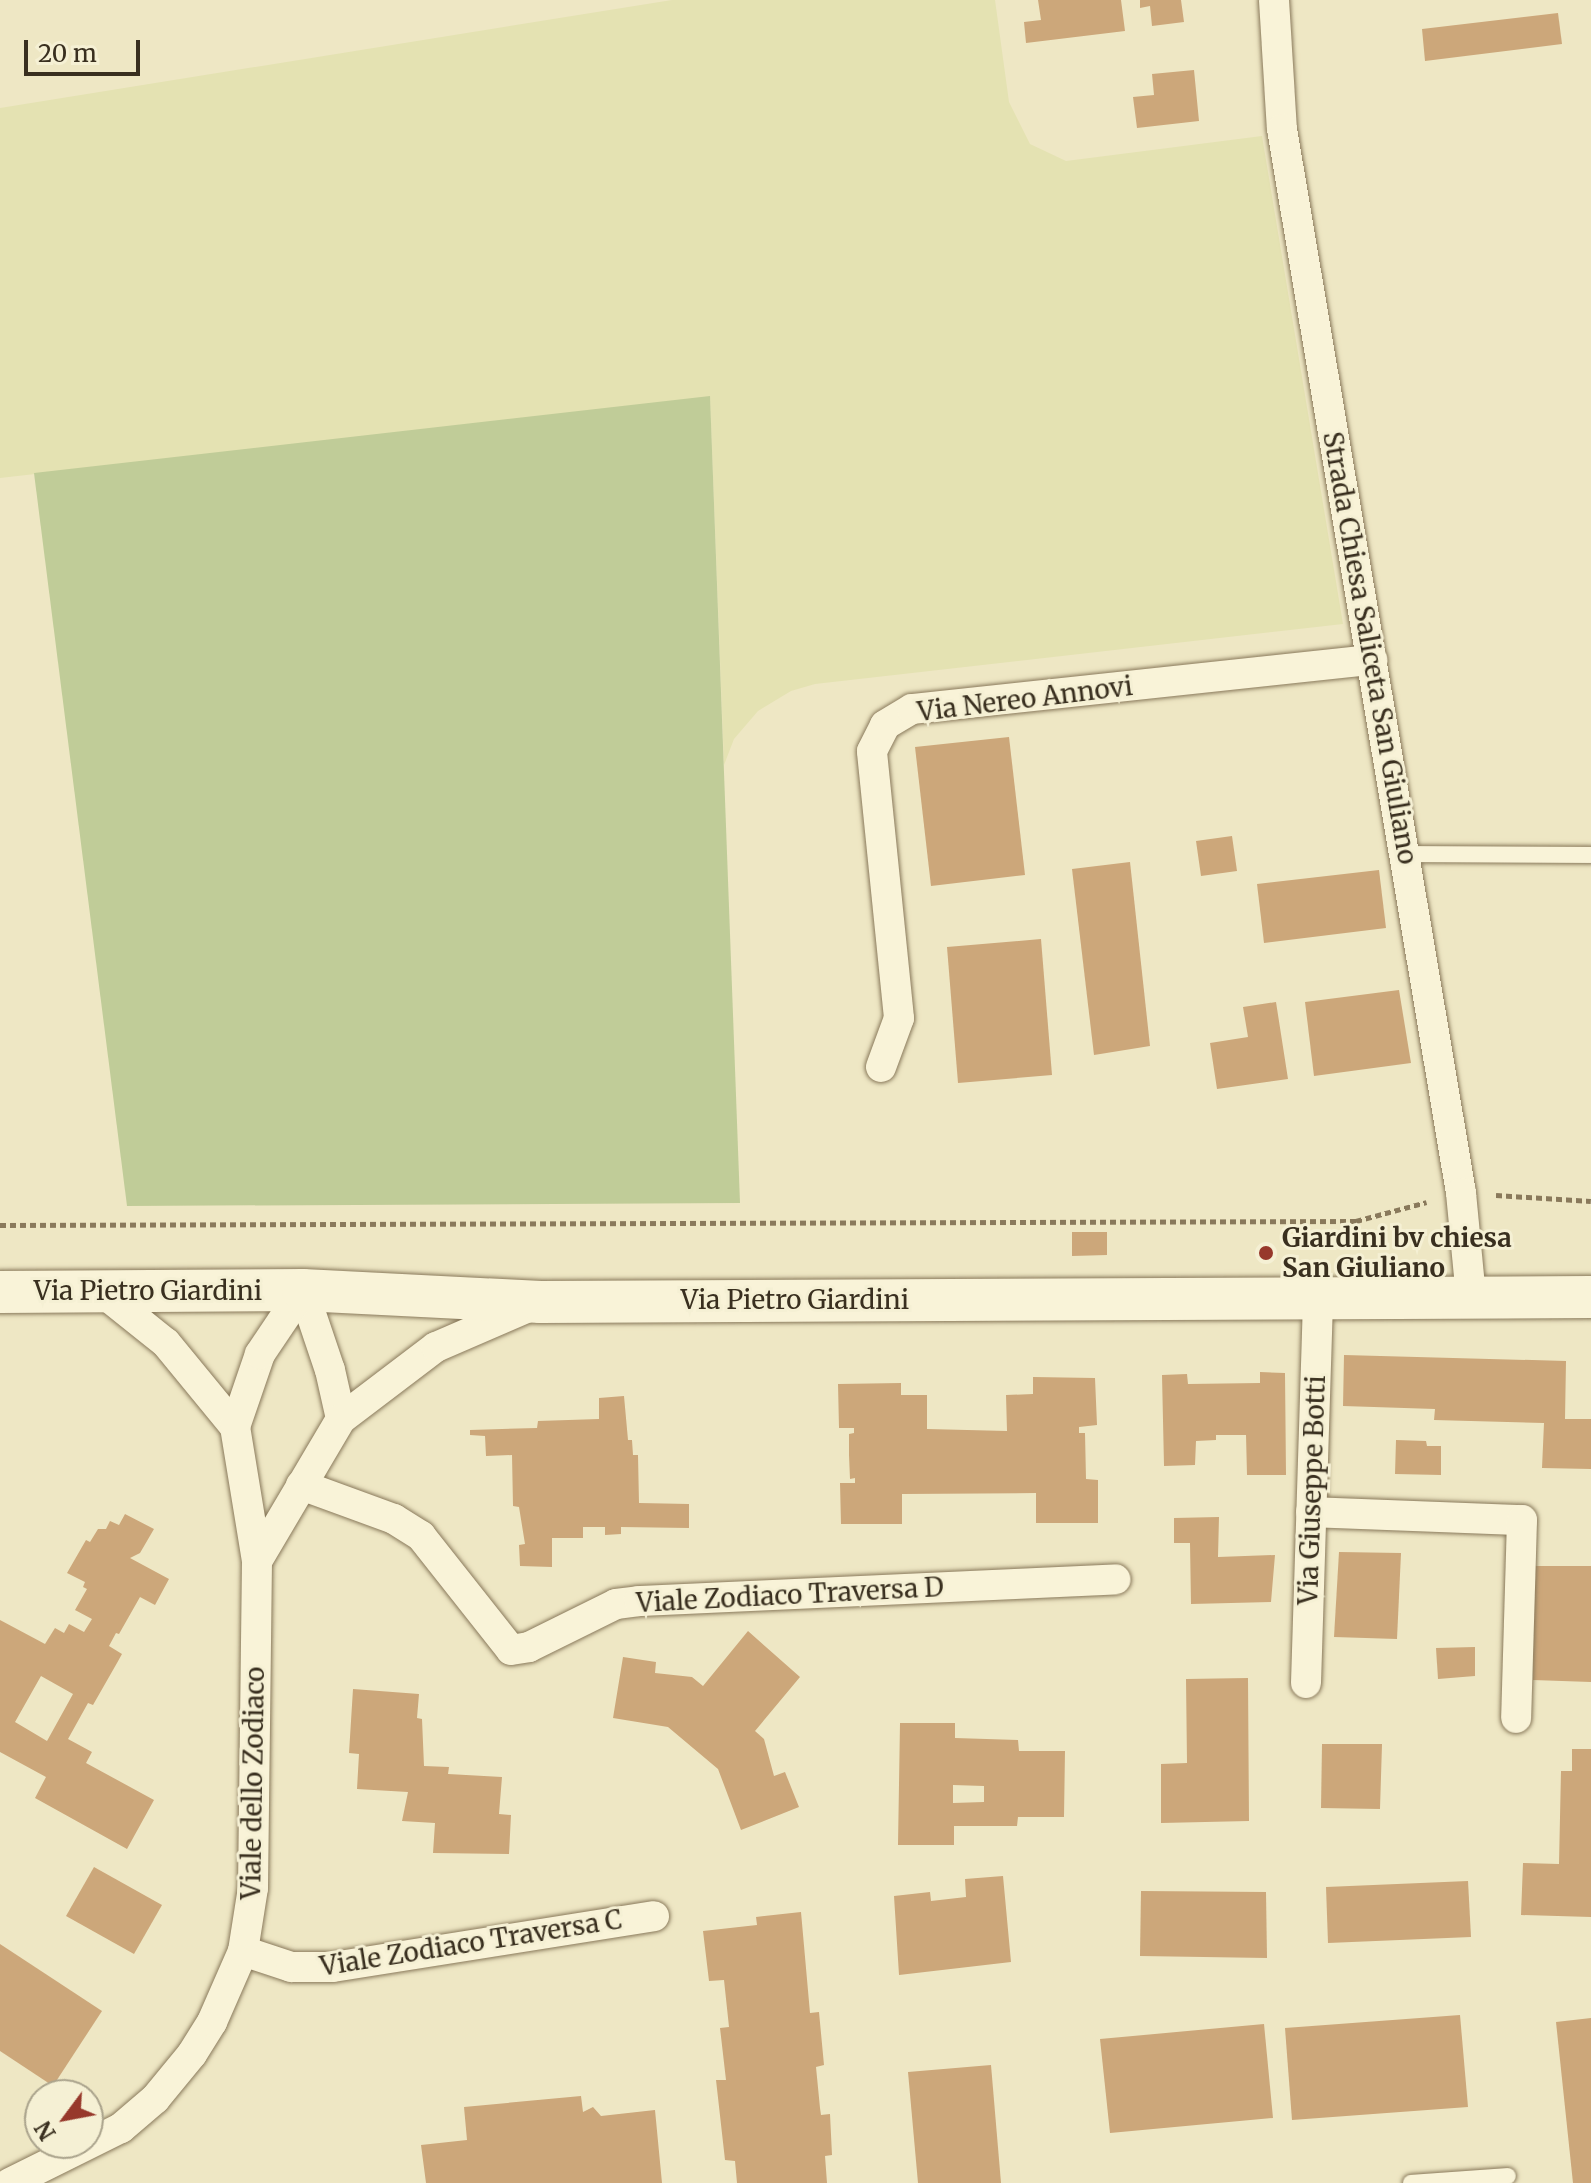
<!DOCTYPE html>
<style>
body{margin:0}
#map{position:relative;width:1591px;height:2183px;overflow:hidden;background:#eee7c4;font-family:Merriweather,serif}
div>[style]{position:absolute}
.farmland>*{inset:0;background:#e4e2b2}
.green>*{inset:0;background:#c0cc98}
.building>*{inset:0;background:#cca77a}
.path>*{height:5px;margin-top:-2.5px;transform-origin:0;background:repeating-linear-gradient(90deg,#89795b 0 6px,transparent 0 10px)}
.roads{filter:drop-shadow(0 0 2px #89795b) drop-shadow(0 0 2px #89795b)}
.service>*{height:16px;margin:-8px;padding:0 8px;transform-origin:8px;border-radius:8px;background:#f9f3d8}
.minor>*{height:30px;margin:-15px;padding:0 15px;transform-origin:15px;border-radius:15px;background:#f9f3d8}
.secondary>*{height:42px;margin:-21px;padding:0 21px;transform-origin:21px;border-radius:21px;background:#f9f3d8}
.dots>*{width:22px;height:22px;translate:-50% -50%;box-sizing:border-box;border:4px solid #f5f0d4;border-radius:50%}
span{translate:-50% -50%;white-space:nowrap;text-align:center;line-height:1.15;-webkit-text-stroke:6px #f5f0d4;paint-order:stroke}
.street-label{font-size:26px;color:#392f1f}
.poi-label{font-size:26px;color:#392f1f;font-weight:700}
.left{translate:0 -50%;text-align:left}
.north{position:absolute;left:24px;top:2079px;width:80px;height:80px;box-sizing:border-box;background:#f5f0d4;border:2px solid #aaa38c;border-radius:50%;rotate:238deg;font-size:22px;font-weight:700;line-height:32px;text-align:center;color:#392f1f}
.north::after{content:'';display:block;margin:auto;width:28px;height:36px;background:#97382b;clip-path:polygon(50% 0,100% 100%,50% 72%,0 100%)}
.scale{position:absolute;left:24px;top:40px;width:116px;height:36px;box-sizing:border-box;border:4px solid #392f1f;border-top:0;padding-left:10px;font-size:24px;line-height:28px;white-space:nowrap;color:#392f1f;-webkit-text-stroke:6px #f5f0d4;paint-order:stroke}
</style>
<div id="map">
<div class="farmland">
<div style="clip-path:polygon(672px 0,995px 0,1009px 102px,1030px 144px,1066px 161px,1262px 136px,1343px 624px,815px 684px,791px 691px,758px 711px,734px 739px,724px 765px,710px 397px,0 478px,0 108px)"></div>
</div>
<div class="green">
<div style="clip-path:polygon(710px 396px,740px 1203px,127px 1206px,34px 473px)"></div>
</div>
<div class="building">
<div style="clip-path:polygon(1038px 0,1121px 0,1125px 31px,1026px 43px,1024px 22px,1041px 20px)"></div>
<div style="clip-path:polygon(1140px 0,1181px 0,1184px 22px,1152px 26px,1150px 6px,1140px 8px)"></div>
<div style="clip-path:polygon(1558px 13px,1562px 44px,1425px 61px,1422px 29px)"></div>
<div style="clip-path:polygon(1194px 70px,1199px 121px,1137px 128px,1133px 97px,1154px 95px,1152px 74px)"></div>
<div style="clip-path:polygon(1009px 737px,1025px 875px,931px 886px,915px 747px)"></div>
<div style="clip-path:polygon(1232px 836px,1237px 871px,1201px 876px,1196px 841px)"></div>
<div style="clip-path:polygon(1130px 862px,1150px 1046px,1094px 1055px,1072px 869px)"></div>
<div style="clip-path:polygon(1379px 870px,1386px 928px,1264px 943px,1257px 884px)"></div>
<div style="clip-path:polygon(1041px 939px,1052px 1075px,958px 1083px,947px 947px)"></div>
<div style="clip-path:polygon(1399px 990px,1411px 1063px,1314px 1076px,1305px 1002px)"></div>
<div style="clip-path:polygon(1276px 1002px,1288px 1079px,1217px 1089px,1210px 1043px,1248px 1037px,1243px 1007px)"></div>
<div style="clip-path:polygon(1072px 1232px,1107px 1232px,1107px 1255px,1072px 1256px)"></div>
<div style="clip-path:polygon(1344px 1355px,1566px 1361px,1565px 1419px,1591px 1419px,1591px 1469px,1542px 1468px,1544px 1423px,1434px 1420px,1435px 1409px,1343px 1406px)"></div>
<div style="clip-path:polygon(1260px 1372px,1285px 1373px,1286px 1475px,1247px 1475px,1246px 1435px,1216px 1435px,1216px 1440px,1196px 1441px,1195px 1465px,1164px 1466px,1162px 1375px,1187px 1374px,1188px 1384px,1260px 1383px)"></div>
<div style="clip-path:polygon(1033px 1377px,1095px 1378px,1097px 1425px,1079px 1427px,1079px 1433px,1085px 1433px,1086px 1479px,1098px 1480px,1098px 1523px,1036px 1523px,1036px 1493px,902px 1494px,902px 1524px,841px 1524px,840px 1483px,855px 1483px,855px 1478px,850px 1479px,849px 1455px,849px 1434px,854px 1433px,854px 1428px,839px 1428px,838px 1384px,901px 1383px,901px 1395px,927px 1395px,927px 1429px,1007px 1431px,1006px 1395px,1033px 1394px)"></div>
<div style="clip-path:polygon(624px 1396px,628px 1440px,632px 1440px,633px 1455px,638px 1455px,639px 1503px,689px 1504px,689px 1528px,621px 1527px,621px 1534px,605px 1535px,605px 1527px,583px 1527px,583px 1538px,552px 1538px,552px 1567px,520px 1566px,519px 1545px,525px 1544px,519px 1507px,513px 1506px,512px 1455px,486px 1456px,485px 1436px,470px 1435px,470px 1430px,537px 1428px,538px 1421px,599px 1419px,599px 1398px)"></div>
<div style="clip-path:polygon(1396px 1440px,1426px 1441px,1427px 1446px,1441px 1446px,1441px 1475px,1395px 1474px)"></div>
<div style="clip-path:polygon(evenodd,125px 1514px,154px 1529px,140px 1553px,130px 1558px,169px 1579px,155px 1605px,140px 1597px,119px 1634px,116px 1633px,109px 1646px,122px 1654px,117px 1663px,93px 1705px,88px 1703px,68px 1739px,92px 1752px,86px 1763px,154px 1800px,127px 1849px,35px 1798px,46px 1777px,0 1752px,0 1620px,45px 1644px,55px 1628px,64px 1633px,69px 1624px,84px 1632px,92px 1619px,75px 1610px,87px 1589px,83px 1587px,85px 1582px,67px 1573px,86px 1540px,90px 1542px,98px 1529px,106px 1529px,110px 1521px,119px 1525px,125px 1514px,41px 1676px,73px 1694px,47px 1741px,15px 1722px,41px 1676px)"></div>
<div style="clip-path:polygon(1219px 1517px,1218px 1557px,1275px 1555px,1271px 1602px,1191px 1604px,1190px 1543px,1174px 1543px,1174px 1518px)"></div>
<div style="clip-path:polygon(1339px 1552px,1401px 1553px,1397px 1639px,1334px 1637px)"></div>
<div style="clip-path:polygon(1534px 1566px,1591px 1566px,1591px 1682px,1533px 1680px)"></div>
<div style="clip-path:polygon(748px 1631px,800px 1677px,755px 1731px,764px 1739px,774px 1776px,785px 1772px,799px 1807px,741px 1830px,718px 1769px,668px 1727px,613px 1718px,623px 1657px,656px 1662px,655px 1673px,692px 1677px,703px 1686px)"></div>
<div style="clip-path:polygon(1475px 1647px,1475px 1676px,1438px 1679px,1436px 1648px)"></div>
<div style="clip-path:polygon(1248px 1678px,1249px 1821px,1161px 1823px,1161px 1764px,1187px 1763px,1186px 1679px)"></div>
<div style="clip-path:polygon(353px 1689px,419px 1694px,417px 1718px,422px 1719px,424px 1766px,449px 1767px,448px 1774px,502px 1777px,499px 1814px,511px 1815px,509px 1854px,433px 1853px,435px 1823px,402px 1821px,408px 1792px,357px 1789px,359px 1754px,349px 1753px)"></div>
<div style="clip-path:polygon(evenodd,900px 1723px,955px 1723px,955px 1738px,1018px 1740px,1019px 1751px,1065px 1751px,1064px 1817px,1018px 1817px,1017px 1826px,954px 1826px,954px 1845px,898px 1845px,900px 1723px,953px 1785px,984px 1786px,984px 1802px,953px 1803px,953px 1785px)"></div>
<div style="clip-path:polygon(1322px 1744px,1382px 1744px,1380px 1809px,1321px 1808px)"></div>
<div style="clip-path:polygon(1572px 1749px,1591px 1749px,1591px 1917px,1521px 1915px,1523px 1863px,1559px 1864px,1561px 1771px,1572px 1771px)"></div>
<div style="clip-path:polygon(94px 1867px,162px 1905px,134px 1954px,66px 1916px)"></div>
<div style="clip-path:polygon(1003px 1876px,1011px 1962px,899px 1975px,894px 1896px,930px 1892px,931px 1901px,966px 1897px,965px 1879px)"></div>
<div style="clip-path:polygon(1468px 1881px,1471px 1937px,1328px 1943px,1326px 1887px)"></div>
<div style="clip-path:polygon(1141px 1891px,1266px 1892px,1267px 1958px,1140px 1956px)"></div>
<div style="clip-path:polygon(801px 1912px,810px 2013px,819px 2012px,824px 2065px,816px 2067px,820px 2108px,821px 2115px,830px 2114px,832px 2155px,825px 2156px,827px 2183px,737px 2183px,735px 2161px,725px 2160px,716px 2080px,726px 2080px,720px 2028px,729px 2027px,724px 1980px,709px 1981px,703px 1931px,757px 1925px,756px 1917px)"></div>
<div style="clip-path:polygon(0 1944px,102px 2011px,53px 2086px,0 2051px)"></div>
<div style="clip-path:polygon(1460px 2015px,1468px 2107px,1292px 2120px,1285px 2028px)"></div>
<div style="clip-path:polygon(1591px 2018px,1591px 2183px,1573px 2183px,1556px 2022px)"></div>
<div style="clip-path:polygon(1264px 2024px,1273px 2118px,1110px 2133px,1100px 2039px)"></div>
<div style="clip-path:polygon(991px 2065px,1001px 2183px,918px 2183px,908px 2072px)"></div>
<div style="clip-path:polygon(581px 2096px,583px 2112px,593px 2107px,601px 2116px,655px 2110px,662px 2183px,426px 2183px,421px 2145px,467px 2140px,464px 2107px)"></div>
</div>
<div class="path">
<div style="left:1496px;top:1195px;width:95px;rotate:3.6deg"></div>
<div style="left:0;top:1225px;width:1356px;rotate:-0.17deg"></div>
<div style="left:1356px;top:1221px;width:73px;rotate:-15deg"></div>
</div>
<div class="roads">
<div class="service">
<div style="left:1404px;top:854px;width:187px;rotate:0.3deg"></div>
<div style="left:1411px;top:2183px;width:97px;rotate:-4.1deg"></div>
</div>
<div class="minor">
<div style="left:1274px;top:0;width:129px;rotate:86.5deg"></div>
<div style="left:1282px;top:129px;width:1079px;rotate:80.45deg"></div>
<div style="left:1461px;top:1193px;width:103px;rotate:84.5deg"></div>
<div style="left:881px;top:1067px;width:52px;rotate:-69.8deg"></div>
<div style="left:899px;top:1018px;width:268px;rotate:-95.8deg"></div>
<div style="left:872px;top:751px;width:29px;rotate:-63deg"></div>
<div style="left:885px;top:725px;width:31px;rotate:-31deg"></div>
<div style="left:912px;top:709px;width:463px;rotate:-6.1deg"></div>
<div style="left:303px;top:1290px;width:84px;rotate:71.4deg"></div>
<div style="left:330px;top:1370px;width:50px;rotate:77.3deg"></div>
<div style="left:101px;top:1291px;width:83px;rotate:38.7deg"></div>
<div style="left:166px;top:1343px;width:109px;rotate:50.6deg"></div>
<div style="left:301px;top:1485px;width:99px;rotate:20.1deg"></div>
<div style="left:394px;top:1519px;width:32px;rotate:32deg"></div>
<div style="left:421px;top:1536px;width:145px;rotate:51.7deg"></div>
<div style="left:511px;top:1650px;width:18px;rotate:-9deg"></div>
<div style="left:529px;top:1647px;width:97px;rotate:-26.3deg"></div>
<div style="left:616px;top:1604px;width:23px;rotate:-7deg"></div>
<div style="left:639px;top:1601px;width:477px;rotate:-2.6deg"></div>
<div style="left:1311px;top:1512px;width:211px;rotate:2.2deg"></div>
<div style="left:1522px;top:1520px;width:198px;rotate:91.7deg"></div>
<div style="left:257px;top:1561px;width:165px;rotate:-59.4deg"></div>
<div style="left:341px;top:1419px;width:119px;rotate:-37.2deg"></div>
<div style="left:436px;top:1347px;width:106px;rotate:-23.4deg"></div>
<div style="left:1306px;top:1683px;width:386px;rotate:-88.2deg"></div>
<div style="left:243px;top:1951px;width:51px;rotate:18.4deg"></div>
<div style="left:291px;top:1967px;width:42px"></div>
<div style="left:333px;top:1967px;width:325px;rotate:-9deg"></div>
<div style="left:10px;top:2183px;width:124px;rotate:-26.4deg"></div>
<div style="left:121px;top:2128px;width:45px;rotate:-40.5deg"></div>
<div style="left:155px;top:2099px;width:58px;rotate:-50.6deg"></div>
<div style="left:192px;top:2054px;width:38px;rotate:-58deg"></div>
<div style="left:212px;top:2022px;width:77px;rotate:-66.4deg"></div>
<div style="left:243px;top:1951px;width:64px;rotate:-81deg"></div>
<div style="left:253px;top:1888px;width:327px;rotate:-89.3deg"></div>
<div style="left:257px;top:1561px;width:136px;rotate:-99.3deg"></div>
<div style="left:235px;top:1427px;width:77px;rotate:-71.1deg"></div>
<div style="left:260px;top:1354px;width:77px;rotate:-56.1deg"></div>
</div>
<div class="secondary">
<div style="left:0;top:1292px;width:303px;rotate:-0.4deg"></div>
<div style="left:303px;top:1290px;width:238px;rotate:2.9deg"></div>
<div style="left:541px;top:1302px;width:1050px;rotate:-0.27deg"></div>
</div>
</div>
<div class="dots">
<div style="left:1266px;top:1253px;background:#97382b"></div>
</div>
<div class="street-label">
<span style="left:1370px;top:648px;rotate:80deg">Strada Chiesa Saliceta San Giuliano</span>
<span style="left:1025px;top:699px;rotate:-7deg">Via Nereo Annovi</span>
<span style="left:148px;top:1291px">Via Pietro Giardini</span>
<span style="left:795px;top:1300px">Via Pietro Giardini</span>
<span style="left:1312px;top:1490px;rotate:-88deg">Via Giuseppe Botti</span>
<span style="left:790px;top:1595px;rotate:-3deg">Viale Zodiaco Traversa D</span>
<span style="left:253px;top:1783px;rotate:-89deg">Viale dello Zodiaco</span>
<span style="left:471px;top:1943px;rotate:-9deg">Viale Zodiaco Traversa C</span>
</div>
<div class="poi-label">
<span class="left" style="left:1282px;top:1253px">Giardini bv chiesa<br>San Giuliano</span>
</div>
<div class="north">N</div>
<div class="scale">20 m</div>
</div>
